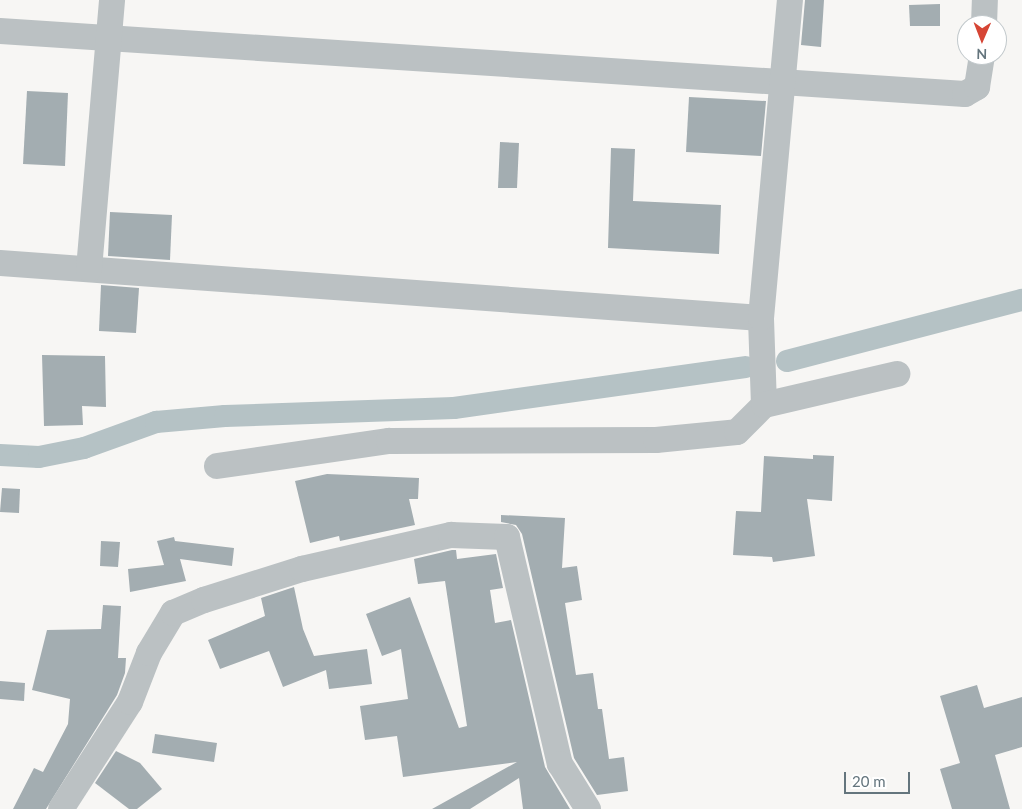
<!DOCTYPE html>
<style>
body{margin:0}
#map{position:relative;width:1022px;height:809px;overflow:hidden;background:#f7f6f4;font-family:Lato,sans-serif}
div>[style]{position:absolute}
.canal>*{height:22px;margin:-11px;padding:0 11px;transform-origin:11px;border-radius:11px;background:#b5c2c5}
.building>*{inset:0;background:#a3adb1}
.minor>*{height:26px;margin:-13px;padding:0 13px;transform-origin:13px;border-radius:13px;background:#bbc1c3}
span{translate:-50% -50%;white-space:nowrap;text-align:center;line-height:1.15;-webkit-text-stroke:5px #fff;paint-order:stroke}
.north{position:absolute;left:957px;top:15px;width:50px;height:50px;box-sizing:border-box;background:#fff;border:1px solid #c1c8cb;border-radius:50%;rotate:181deg;font-size:14px;font-weight:700;line-height:20px;text-align:center;color:#64757d}
.north::after{content:'';display:block;margin:auto;width:18px;height:22px;background:#d64535;clip-path:polygon(50% 0,100% 100%,50% 72%,0 100%)}
.scale{position:absolute;left:844px;top:772px;width:66px;height:22px;box-sizing:border-box;border:2px solid #64757d;border-top:0;padding-left:6px;font-size:15px;line-height:18px;white-space:nowrap;color:#64757d;-webkit-text-stroke:4px #fff;paint-order:stroke}
</style>
<div id="map">
<div class="canal">
<div style="left:787px;top:361px;width:243px;rotate:-14.6deg"></div>
<div style="left:0;top:455px;width:39px;rotate:3deg"></div>
<div style="left:39px;top:457px;width:46px;rotate:-11.3deg"></div>
<div style="left:84px;top:448px;width:77px;rotate:-19.9deg"></div>
<div style="left:156px;top:422px;width:69px;rotate:-5deg"></div>
<div style="left:225px;top:416px;width:229px;rotate:-2deg"></div>
<div style="left:454px;top:408px;width:294px;rotate:-8deg"></div>
</div>
<div class="building">
<div style="clip-path:polygon(805px 0,824px 0,821px 47px,801px 45px)"></div>
<div style="clip-path:polygon(940px 4px,940px 26px,910px 26px,909px 5px)"></div>
<div style="clip-path:polygon(27px 91px,68px 93px,65px 166px,23px 164px)"></div>
<div style="clip-path:polygon(689px 97px,766px 101px,761px 156px,686px 152px)"></div>
<div style="clip-path:polygon(500px 142px,519px 143px,517px 188px,498px 188px)"></div>
<div style="clip-path:polygon(611px 148px,635px 149px,633px 201px,721px 205px,719px 254px,608px 248px)"></div>
<div style="clip-path:polygon(110px 212px,172px 215px,170px 260px,108px 256px)"></div>
<div style="clip-path:polygon(101px 285px,139px 288px,136px 333px,99px 331px)"></div>
<div style="clip-path:polygon(42px 355px,105px 356px,106px 407px,82px 406px,83px 425px,44px 426px)"></div>
<div style="clip-path:polygon(813px 455px,834px 456px,832px 501px,807px 499px,815px 556px,773px 562px,772px 557px,733px 555px,736px 511px,761px 512px,764px 456px,813px 459px)"></div>
<div style="clip-path:polygon(327px 474px,419px 478px,418px 499px,409px 499px,415px 525px,340px 541px,339px 536px,310px 543px,295px 481px)"></div>
<div style="clip-path:polygon(2px 488px,20px 489px,19px 513px,0 512px)"></div>
<div style="clip-path:polygon(501px 515px,565px 518px,562px 568px,577px 566px,582px 600px,565px 603px,576px 675px,593px 673px,598px 709px,602px 709px,609px 759px,624px 757px,628px 791px,597px 795px,574px 758px,522px 534px,516px 525px,501px 522px)"></div>
<div style="clip-path:polygon(174px 537px,175px 541px,234px 548px,232px 566px,180px 559px,186px 581px,130px 592px,128px 569px,164px 565px,157px 541px)"></div>
<div style="clip-path:polygon(101px 541px,120px 542px,118px 567px,100px 566px)"></div>
<div style="clip-path:polygon(452px 550px,456px 550px,457px 559px,496px 554px,503px 588px,490px 590px,495px 623px,511px 620px,545px 767px,570px 809px,523px 809px,519px 778px,470px 809px,432px 809px,517px 762px,403px 777px,397px 736px,365px 740px,360px 706px,408px 699px,401px 649px,382px 656px,366px 614px,410px 597px,459px 728px,467px 726px,445px 581px,418px 584px,414px 559px)"></div>
<div style="clip-path:polygon(294px 587px,303px 629px,314px 656px,367px 649px,372px 684px,329px 689px,326px 670px,283px 687px,269px 651px,220px 669px,208px 640px,265px 616px,261px 598px)"></div>
<div style="clip-path:polygon(103px 605px,121px 606px,118px 658px,126px 658px,125px 673px,117px 695px,46px 809px,13px 809px,34px 768px,43px 772px,68px 724px,70px 699px,32px 690px,47px 630px,101px 629px)"></div>
<div style="clip-path:polygon(0 681px,25px 683px,24px 701px,0 699px)"></div>
<div style="clip-path:polygon(977px 685px,984px 708px,1022px 697px,1022px 747px,995px 755px,1010px 809px,952px 809px,940px 769px,960px 763px,940px 696px)"></div>
<div style="clip-path:polygon(155px 734px,217px 743px,214px 762px,152px 753px)"></div>
<div style="clip-path:polygon(116px 751px,140px 763px,162px 789px,137px 809px,129px 809px,95px 783px)"></div>
</div>
<div class="minor">
<div style="left:984px;top:25px;width:25px;rotate:-88deg"></div>
<div style="left:0;top:31px;width:967px;rotate:3.74deg"></div>
<div style="left:965px;top:94px;width:14px;rotate:-30deg"></div>
<div style="left:977px;top:87px;width:32px;rotate:-81deg"></div>
<div style="left:0;top:263px;width:763px;rotate:4.13deg"></div>
<div style="left:89px;top:269px;width:270px;rotate:-85.1deg"></div>
<div style="left:764px;top:405px;width:87px;rotate:-92deg"></div>
<div style="left:761px;top:318px;width:319px;rotate:-84.8deg"></div>
<div style="left:217px;top:466px;width:174px;rotate:-8.3deg"></div>
<div style="left:389px;top:441px;width:267px;rotate:-0.2deg"></div>
<div style="left:656px;top:440px;width:81px;rotate:-5.6deg"></div>
<div style="left:737px;top:432px;width:38px;rotate:-45deg"></div>
<div style="left:764px;top:405px;width:137px;rotate:-13.1deg"></div>
<div style="left:61px;top:809px;width:127px;rotate:-57.2deg"></div>
<div style="left:130px;top:702px;width:53px;rotate:-68.8deg"></div>
<div style="left:149px;top:653px;width:47px;rotate:-59deg"></div>
<div style="left:173px;top:613px;width:34px;rotate:-23deg"></div>
<div style="left:204px;top:600px;width:103px;rotate:-17.6deg"></div>
<div style="left:302px;top:569px;width:153px;rotate:-12.9deg"></div>
<div style="left:451px;top:535px;width:56px;rotate:2deg"></div>
<div style="left:507px;top:537px;width:233px;rotate:76.9deg"></div>
<div style="left:560px;top:764px;width:53px;rotate:58.1deg"></div>
</div>
<div class="north">N</div>
<div class="scale">20 m</div>
</div>
